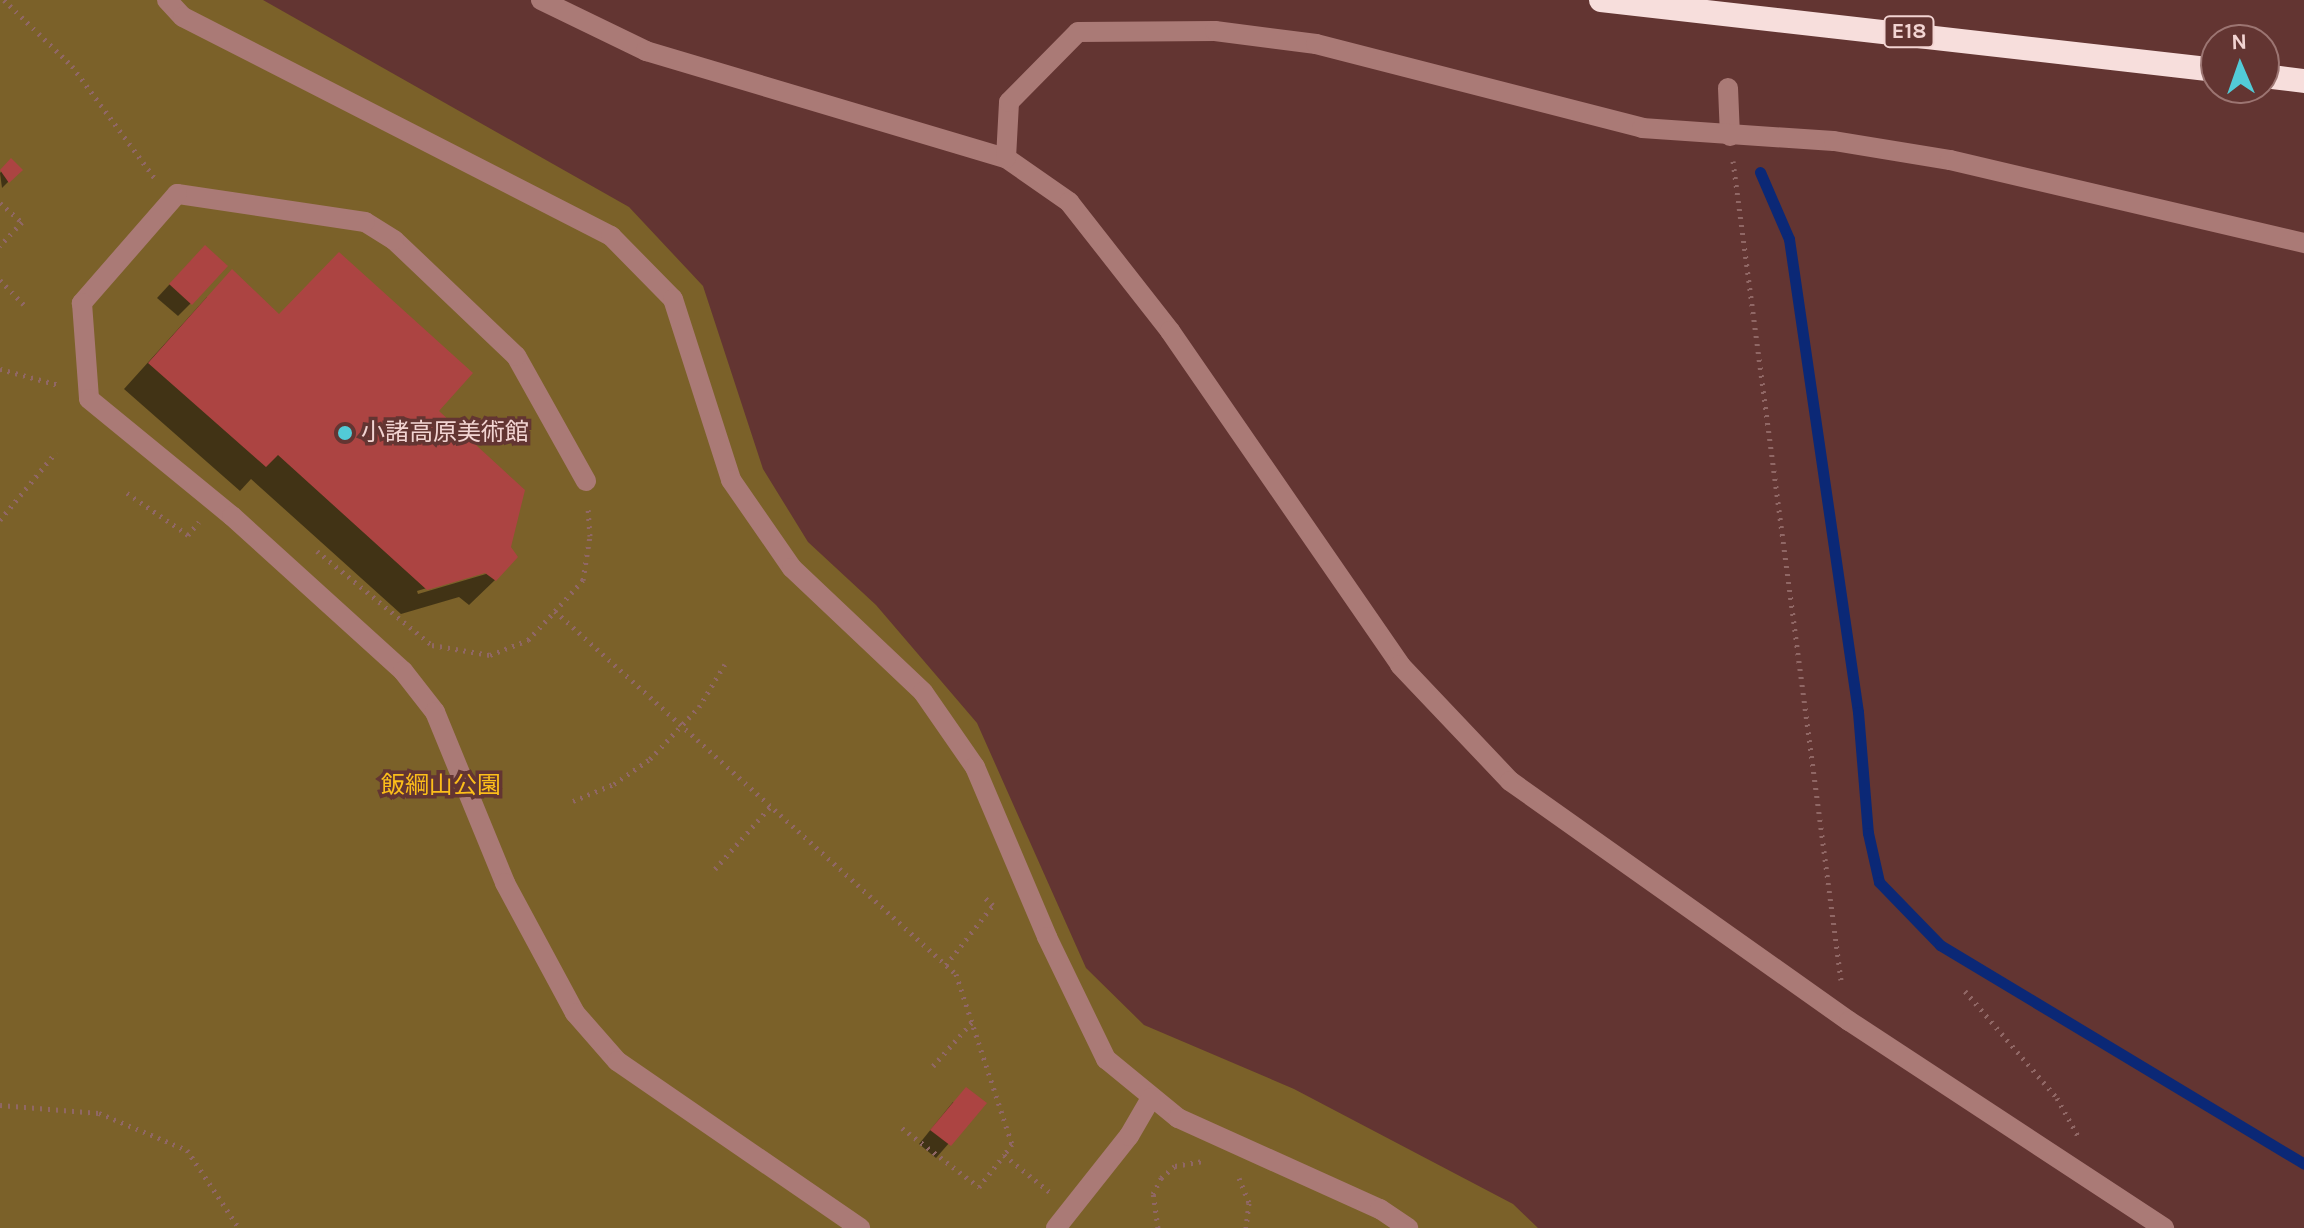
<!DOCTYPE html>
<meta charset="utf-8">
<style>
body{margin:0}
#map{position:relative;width:2304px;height:1228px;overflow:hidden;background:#633532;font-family:Karla,"Noto Sans JP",sans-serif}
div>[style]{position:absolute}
.green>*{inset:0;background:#7b6129}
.shadow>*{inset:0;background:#0007}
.stream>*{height:11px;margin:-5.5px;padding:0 5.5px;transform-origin:5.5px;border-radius:5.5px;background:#0b2876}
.building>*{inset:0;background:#ac4442}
.path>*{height:5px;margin-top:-2.5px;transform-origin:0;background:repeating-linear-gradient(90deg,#906765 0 2px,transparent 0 8px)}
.minor>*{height:20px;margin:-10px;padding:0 10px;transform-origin:10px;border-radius:10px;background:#aa7a76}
.highway>*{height:24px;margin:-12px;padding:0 12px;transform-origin:12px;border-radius:12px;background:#f7dedc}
.dots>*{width:22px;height:22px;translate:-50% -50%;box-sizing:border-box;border:4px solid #633532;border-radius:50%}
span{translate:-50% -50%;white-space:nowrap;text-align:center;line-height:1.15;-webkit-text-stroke:7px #633532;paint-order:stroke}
.shield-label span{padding:2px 6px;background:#633532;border:2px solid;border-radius:6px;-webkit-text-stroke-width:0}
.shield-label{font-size:22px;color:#f2d4d2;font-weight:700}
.poi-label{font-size:24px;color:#f2d4d2}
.left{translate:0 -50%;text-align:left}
.park-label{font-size:24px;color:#fcbe1a}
.north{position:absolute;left:2200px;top:24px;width:80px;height:80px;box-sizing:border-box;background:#633532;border:2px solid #9c7572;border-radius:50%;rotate:358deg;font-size:22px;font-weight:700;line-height:32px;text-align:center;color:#f2d4d2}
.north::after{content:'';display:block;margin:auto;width:28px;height:36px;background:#52cbd7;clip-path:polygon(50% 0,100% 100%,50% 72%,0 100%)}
</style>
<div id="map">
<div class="green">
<div style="clip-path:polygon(0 0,263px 0,629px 207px,703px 286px,763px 469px,808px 542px,876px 605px,977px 723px,1086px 968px,1144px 1025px,1294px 1089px,1513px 1204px,1538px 1228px,0 1228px)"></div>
</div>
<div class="shadow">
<div style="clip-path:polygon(11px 161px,20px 170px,2px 188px,0 173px)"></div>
<div style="clip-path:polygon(192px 260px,191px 303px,178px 316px,157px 298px)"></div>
<div style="clip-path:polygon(evenodd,207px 297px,279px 317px,436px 412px,495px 580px,469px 605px,459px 597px,401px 614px,251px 479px,240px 491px,124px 389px,207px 297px,486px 570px,486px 574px,418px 594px,417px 591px,486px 570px)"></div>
<div style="clip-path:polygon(953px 1102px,984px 1103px,936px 1158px,919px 1144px)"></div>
</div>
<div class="stream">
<div style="left:1760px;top:172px;width:73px;rotate:66.6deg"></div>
<div style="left:1789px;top:239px;width:478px;rotate:81.7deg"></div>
<div style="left:1858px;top:712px;width:121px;rotate:85.3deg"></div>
<div style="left:1868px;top:833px;width:50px;rotate:77.3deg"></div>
<div style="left:1879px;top:882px;width:88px;rotate:45.9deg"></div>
<div style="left:1940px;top:945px;width:425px;rotate:31deg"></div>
</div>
<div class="building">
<div style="clip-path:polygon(11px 158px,23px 170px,9px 183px,0 170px)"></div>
<div style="clip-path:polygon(205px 245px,228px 266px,192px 305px,169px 284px)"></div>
<div style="clip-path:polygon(339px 252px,473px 373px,439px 411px,525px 490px,511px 547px,518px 557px,496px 581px,485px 573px,427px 590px,278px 455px,266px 467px,148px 363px,232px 269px,279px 314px)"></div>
<div style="clip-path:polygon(966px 1087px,987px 1103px,951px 1146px,930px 1130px)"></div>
</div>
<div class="path">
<div style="left:4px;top:0;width:95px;rotate:44.1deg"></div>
<div style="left:72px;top:66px;width:142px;rotate:53.6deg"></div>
<div style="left:1733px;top:161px;width:826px;rotate:82.49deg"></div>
<div style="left:0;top:203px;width:29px;rotate:41deg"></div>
<div style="left:22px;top:222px;width:33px;rotate:133deg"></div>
<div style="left:0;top:280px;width:39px;rotate:46deg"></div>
<div style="left:0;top:369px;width:61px;rotate:15.2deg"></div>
<div style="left:127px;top:493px;width:74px;rotate:34.5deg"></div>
<div style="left:188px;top:535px;width:17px;rotate:-50deg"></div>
<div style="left:0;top:520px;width:88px;rotate:-50.5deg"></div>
<div style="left:317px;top:551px;width:149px;rotate:39.3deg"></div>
<div style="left:432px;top:645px;width:59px;rotate:9.8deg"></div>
<div style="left:490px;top:655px;width:41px;rotate:-21.5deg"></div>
<div style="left:528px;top:640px;width:40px;rotate:-47deg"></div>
<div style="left:555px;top:611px;width:541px;rotate:42.15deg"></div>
<div style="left:956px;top:974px;width:179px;rotate:71.8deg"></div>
<div style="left:1012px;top:1144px;width:14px;rotate:126deg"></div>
<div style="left:1004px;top:1155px;width:60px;rotate:39deg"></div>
<div style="left:555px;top:611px;width:42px;rotate:-47.9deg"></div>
<div style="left:583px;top:580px;width:45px;rotate:-81deg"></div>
<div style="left:590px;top:536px;width:28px;rotate:-94deg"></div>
<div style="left:573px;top:801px;width:44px;rotate:-22.5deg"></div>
<div style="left:614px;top:784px;width:44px;rotate:-34.8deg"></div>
<div style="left:650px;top:759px;width:71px;rotate:-46.7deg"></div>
<div style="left:699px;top:707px;width:50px;rotate:-58.8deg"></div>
<div style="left:715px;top:869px;width:84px;rotate:-48.4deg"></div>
<div style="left:946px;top:965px;width:76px;rotate:-51.9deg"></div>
<div style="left:993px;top:905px;width:12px;rotate:-138deg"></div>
<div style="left:1965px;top:991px;width:141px;rotate:49.3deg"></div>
<div style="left:2057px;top:1098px;width:46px;rotate:61.2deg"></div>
<div style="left:933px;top:1066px;width:59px;rotate:-48.4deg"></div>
<div style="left:0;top:1105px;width:99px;rotate:4.6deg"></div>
<div style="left:99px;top:1113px;width:95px;rotate:22.8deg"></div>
<div style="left:187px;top:1150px;width:94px;rotate:56.3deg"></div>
<div style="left:902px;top:1128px;width:97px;rotate:37.5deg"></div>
<div style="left:979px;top:1187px;width:41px;rotate:-52deg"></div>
<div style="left:1239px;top:1178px;width:27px;rotate:68deg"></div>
<div style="left:1249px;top:1203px;width:25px;rotate:97deg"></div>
<div style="left:1158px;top:1228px;width:34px;rotate:-98deg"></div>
<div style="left:1153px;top:1194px;width:18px;rotate:-63deg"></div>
<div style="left:1161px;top:1178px;width:18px;rotate:-41deg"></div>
<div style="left:1175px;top:1166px;width:27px;rotate:-10deg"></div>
</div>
<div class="minor">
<div style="left:167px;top:0;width:23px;rotate:47deg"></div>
<div style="left:183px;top:17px;width:481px;rotate:27.1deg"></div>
<div style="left:611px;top:236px;width:88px;rotate:45.5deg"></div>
<div style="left:673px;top:299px;width:190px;rotate:72.2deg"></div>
<div style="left:731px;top:480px;width:107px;rotate:55.3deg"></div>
<div style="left:792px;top:568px;width:180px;rotate:43.4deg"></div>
<div style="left:923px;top:692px;width:91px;rotate:55.3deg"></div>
<div style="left:975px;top:767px;width:185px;rotate:67deg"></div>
<div style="left:1047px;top:937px;width:136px;rotate:64.2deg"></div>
<div style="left:1106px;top:1059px;width:93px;rotate:39.3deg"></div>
<div style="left:1178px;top:1118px;width:222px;rotate:24.3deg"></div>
<div style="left:1380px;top:1209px;width:34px;rotate:34deg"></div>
<div style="left:541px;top:0;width:117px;rotate:25.9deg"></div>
<div style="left:646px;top:51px;width:376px;rotate:16.6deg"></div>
<div style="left:1006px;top:158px;width:77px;rotate:34.9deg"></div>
<div style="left:1069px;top:202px;width:164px;rotate:51.9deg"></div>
<div style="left:1170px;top:331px;width:406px;rotate:55.4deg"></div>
<div style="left:1400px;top:665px;width:160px;rotate:46.5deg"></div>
<div style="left:1510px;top:781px;width:415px;rotate:35.3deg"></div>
<div style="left:1849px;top:1021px;width:377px;rotate:33.3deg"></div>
<div style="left:1728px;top:88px;width:48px;rotate:87.6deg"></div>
<div style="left:1006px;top:158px;width:56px;rotate:-86.9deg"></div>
<div style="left:1009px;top:102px;width:98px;rotate:-45.4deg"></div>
<div style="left:1078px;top:32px;width:137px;rotate:-0.4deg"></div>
<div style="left:1215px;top:31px;width:102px;rotate:7.3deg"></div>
<div style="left:1316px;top:44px;width:337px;rotate:14.4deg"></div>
<div style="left:1642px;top:128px;width:192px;rotate:3.9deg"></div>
<div style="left:1834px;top:141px;width:118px;rotate:9.3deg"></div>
<div style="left:1950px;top:160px;width:364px;rotate:13.2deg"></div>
<div style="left:586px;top:481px;width:143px;rotate:-119.2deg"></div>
<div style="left:516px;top:356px;width:168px;rotate:-136.4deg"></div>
<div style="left:394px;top:240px;width:34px;rotate:-148deg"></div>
<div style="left:365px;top:222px;width:190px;rotate:-171.5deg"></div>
<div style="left:177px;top:194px;width:145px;rotate:131.1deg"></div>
<div style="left:82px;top:303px;width:96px;rotate:85.8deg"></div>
<div style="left:89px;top:399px;width:185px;rotate:39.3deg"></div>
<div style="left:232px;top:516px;width:231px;rotate:42.2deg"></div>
<div style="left:403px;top:671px;width:52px;rotate:52deg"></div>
<div style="left:435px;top:712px;width:185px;rotate:67.7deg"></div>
<div style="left:505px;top:883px;width:148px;rotate:61.7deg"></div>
<div style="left:575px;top:1013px;width:64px;rotate:48.8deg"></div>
<div style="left:617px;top:1061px;width:295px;rotate:34.5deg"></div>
<div style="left:1056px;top:1228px;width:117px;rotate:-51.6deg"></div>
<div style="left:1129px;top:1136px;width:44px;rotate:-59.9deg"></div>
</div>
<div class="highway">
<div style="left:1601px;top:0;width:619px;rotate:6.49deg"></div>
<div style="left:2264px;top:76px;width:40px;rotate:7.1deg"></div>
</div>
<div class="dots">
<div style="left:345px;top:433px;background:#52cbd7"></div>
</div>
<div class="shield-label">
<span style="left:1909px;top:32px">E18</span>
</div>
<div class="poi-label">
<span class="left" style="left:361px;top:433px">小諸高原美術館</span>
</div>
<div class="park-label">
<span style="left:441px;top:786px">飯綱山公園</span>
</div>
<div class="north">N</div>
</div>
